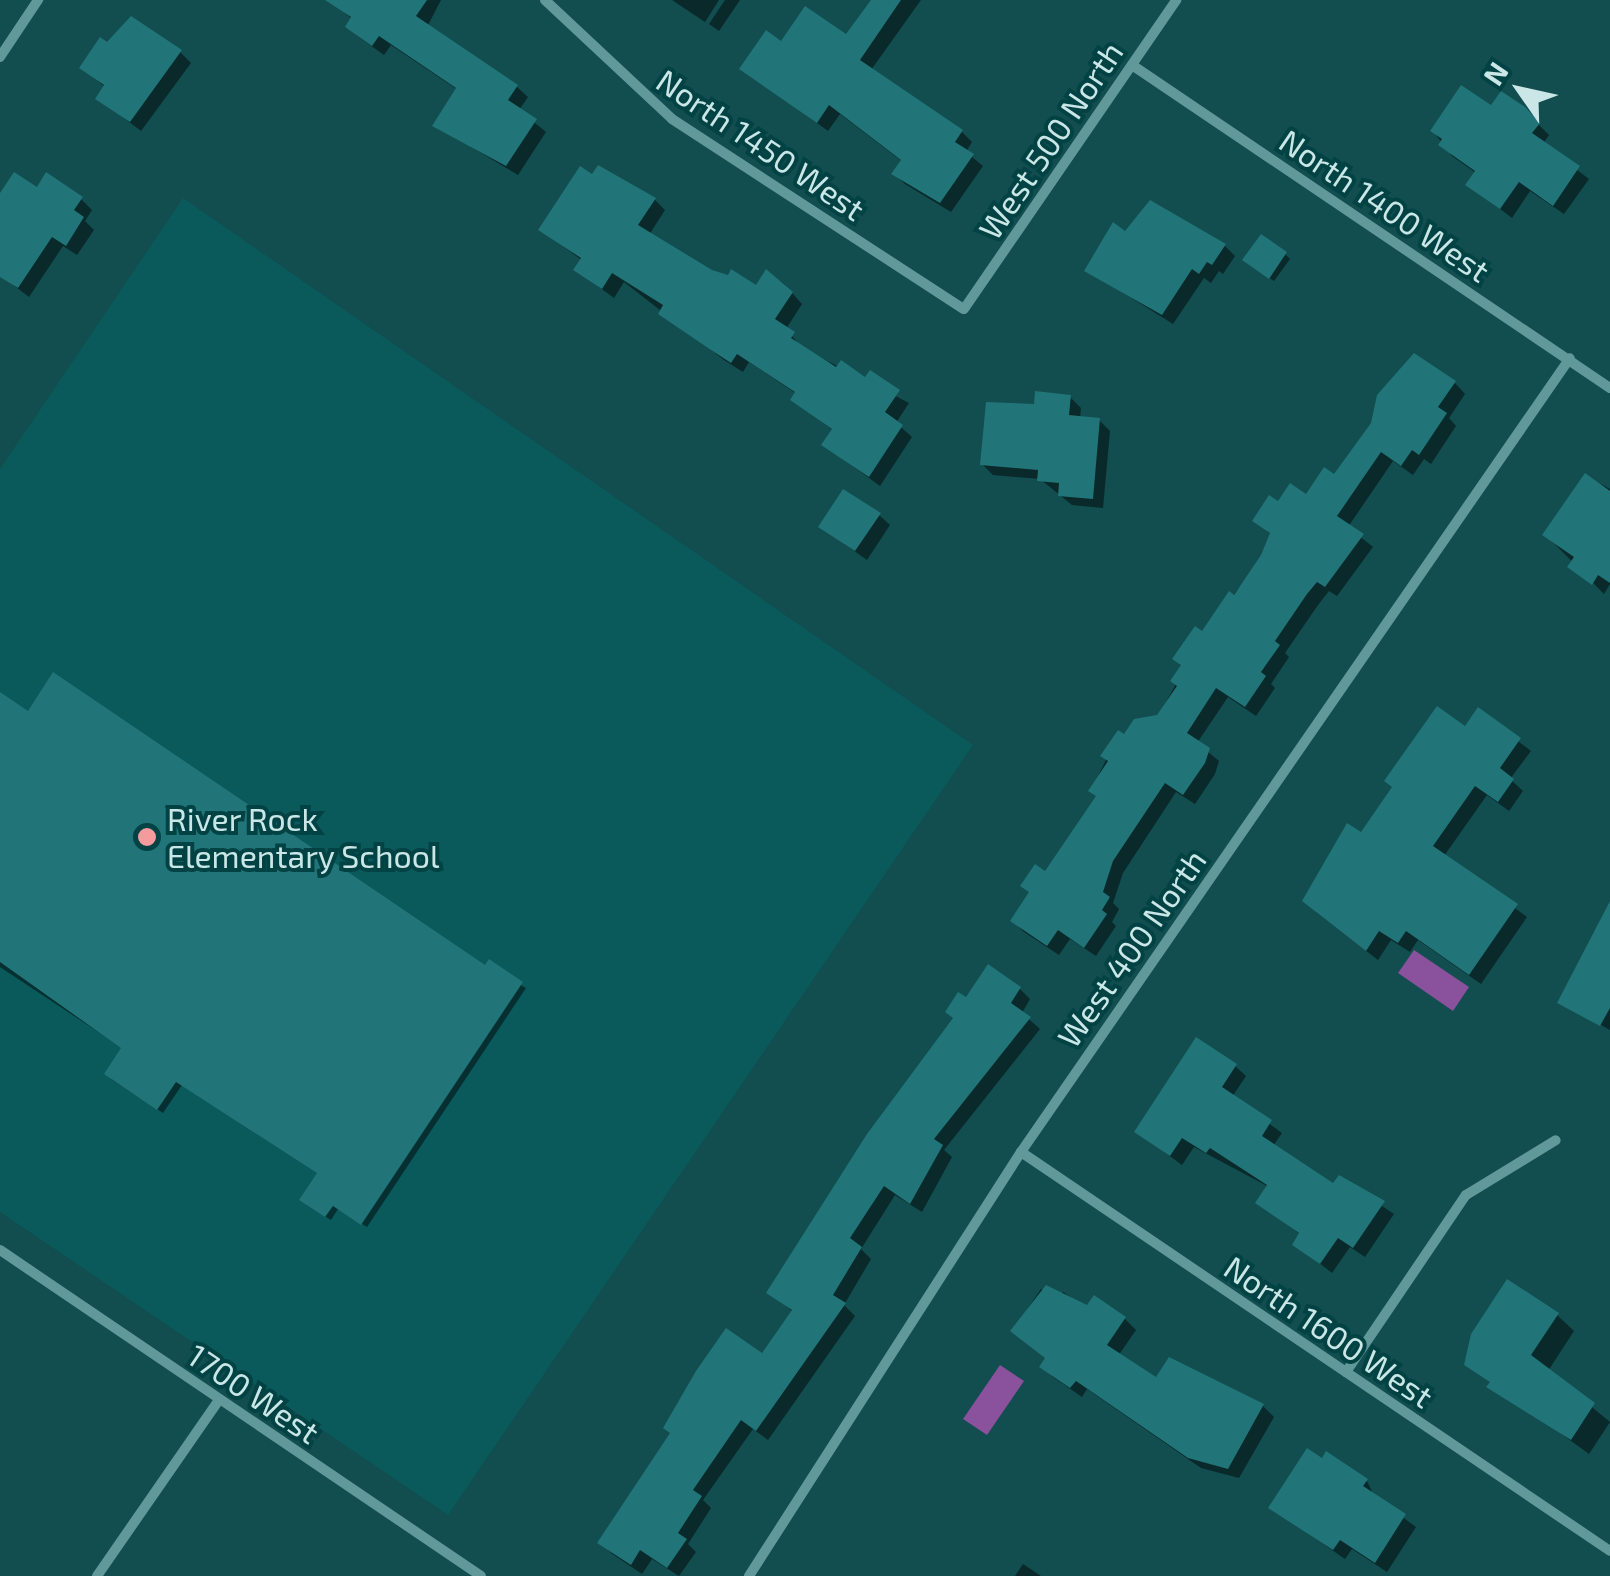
<!DOCTYPE html>
<style>
body{margin:0}
#map{position:relative;width:1610px;height:1576px;overflow:hidden;background:#124d4f;font-family:"Exo 2",sans-serif}
div>[style]{position:absolute}
.built>*{inset:0;background:#0a595b}
.water>*{inset:0;background:#8a519d}
.shadow>*{inset:0;background:#0007}
.building>*{inset:0;background:#217578}
.minor>*{height:10px;margin:-5px;padding:0 5px;transform-origin:5px;border-radius:5px;background:#619899}
.dots>*{width:28px;height:28px;translate:-50% -50%;box-sizing:border-box;border:5px solid #014344;border-radius:50%}
span{translate:-50% -50%;white-space:nowrap;text-align:center;line-height:1.15;-webkit-text-stroke:8px #014344;paint-order:stroke}
.street-label{font-size:32px;color:#cae6e6}
.poi-label{font-size:32px;color:#cae6e6}
.left{translate:0 -50%;text-align:left}
.north{position:absolute;left:1470px;top:40px;width:100px;height:100px;-webkit-text-stroke:8px #014344;paint-order:stroke;rotate:304deg;font-size:28px;font-weight:700;line-height:40px;text-align:center;color:#cae6e6}
.north::after{content:'';display:block;margin:auto;width:35px;height:45px;background:#cae6e6;clip-path:polygon(50% 0,100% 100%,50% 72%,0 100%)}
</style>
<div id="map">
<div class="built">
<div style="clip-path:polygon(183px 198px,973px 745px,448px 1515px,0 1212px,0 469px)"></div>
</div>
<div class="water">
<div style="clip-path:polygon(1414px 950px,1469px 987px,1453px 1011px,1398px 973px)"></div>
<div style="clip-path:polygon(1000px 1365px,1024px 1381px,987px 1435px,963px 1419px)"></div>
</div>
<div class="shadow">
<div style="clip-path:polygon(441px 0,427px 27px,517px 87px,528px 97px,519px 110px,546px 132px,518px 175px,435px 125px,458px 90px,391px 45px,384px 55px,359px 37px,348px 27px,352px 19px,331px 1px)"></div>
<div style="clip-path:polygon(672px 0,719px 0,705px 22px)"></div>
<div style="clip-path:polygon(725px 0,740px 0,719px 31px,709px 24px)"></div>
<div style="clip-path:polygon(874px 0,921px 0,871px 70px,962px 132px,972px 142px,966px 152px,983px 166px,951px 212px,905px 184px,894px 174px,903px 162px,840px 114px,828px 131px,743px 69px,782px 44px,847px 38px)"></div>
<div style="clip-path:polygon(107px 45px,180px 52px,191px 63px,141px 131px,98px 98px,105px 87px,82px 68px)"></div>
<div style="clip-path:polygon(1523px 109px,1549px 135px,1543px 144px,1589px 179px,1564px 214px,1530px 191px,1512px 218px,1468px 184px,1476px 173px,1452px 156px,1433px 131px)"></div>
<div style="clip-path:polygon(592px 177px,655px 200px,665px 210px,649px 235px,691px 263px,756px 288px,767px 272px,784px 284px,802px 304px,786px 329px,802px 348px,909px 403px,896px 423px,912px 437px,880px 486px,824px 445px,834px 431px,793px 400px,797px 394px,749px 362px,743px 372px,724px 360px,624px 282px,614px 298px,576px 270px,583px 261px,541px 230px)"></div>
<div style="clip-path:polygon(38px 191px,81px 199px,92px 210px,85px 221px,94px 230px,77px 255px,63px 246px,29px 297px,0 275px,0 201px)"></div>
<div style="clip-path:polygon(1126px 234px,1225px 246px,1235px 256px,1223px 274px,1219px 271px,1211px 283px,1204px 278px,1173px 324px,1087px 270px)"></div>
<div style="clip-path:polygon(1285px 254px,1290px 259px,1274px 281px,1250px 265px)"></div>
<div style="clip-path:polygon(1455px 383px,1465px 394px,1449px 418px,1456px 426px,1431px 464px,1424px 459px,1413px 475px,1393px 461px,1348px 527px,1373px 547px,1337px 596px,1329px 591px,1318px 605px,1285px 653px,1289px 657px,1271px 684px,1275px 688px,1256px 716px,1228px 697px,1197px 743px,1219px 761px,1215px 774px,1195px 804px,1176px 792px,1123px 873px,1113px 903px,1119px 909px,1112px 922px,1116px 926px,1096px 956px,1070px 939px,1059px 955px,1024px 932px,1013px 921px,1098px 797px,1091px 790px,1119px 734px,1124px 738px,1158px 717px,1203px 634px,1263px 557px,1272px 535px,1255px 520px,1306px 497px)"></div>
<div style="clip-path:polygon(1070px 397px,1081px 408px,1080px 419px,1099px 420px,1110px 431px,1103px 508px,1072px 505px,1040px 479px,993px 475px,982px 464px,1036px 407px)"></div>
<div style="clip-path:polygon(1586px 476px,1610px 489px,1610px 584px,1604px 594px,1545px 534px)"></div>
<div style="clip-path:polygon(879px 515px,890px 525px,867px 560px,821px 527px)"></div>
<div style="clip-path:polygon(0 697px,526px 988px,367px 1227px,338px 1209px,331px 1220px,307px 1205px,320px 1174px,182px 1085px,163px 1113px,111px 1079px,124px 1049px,0 967px)"></div>
<div style="clip-path:polygon(1479px 711px,1531px 751px,1510px 779px,1523px 791px,1509px 811px,1487px 795px,1444px 856px,1527px 917px,1481px 984px,1418px 940px,1410px 952px,1391px 940px,1378px 960px,1316px 912px,1362px 836px)"></div>
<div style="clip-path:polygon(1610px 943px,1610px 1030px,1560px 1002px)"></div>
<div style="clip-path:polygon(1020px 989px,1030px 999px,1022px 1013px,1040px 1029px,944px 1150px,952px 1157px,922px 1212px,895px 1195px,861px 1249px,871px 1259px,844px 1305px,855px 1316px,768px 1440px,753px 1429px,703px 1500px,711px 1508px,688px 1544px,696px 1552px,679px 1576px,652px 1559px,642px 1574px,611px 1553px,600px 1542px,763px 1357px,793px 1312px,770px 1292px,967px 1000px)"></div>
<div style="clip-path:polygon(1235px 1066px,1246px 1076px,1232px 1097px,1282px 1133px,1273px 1146px,1334px 1186px,1340px 1178px,1394px 1214px,1365px 1257px,1350px 1247px,1332px 1273px,1295px 1244px,1301px 1235px,1258px 1203px,1269px 1187px,1194px 1147px,1182px 1165px,1137px 1132px)"></div>
<div style="clip-path:polygon(1041px 1289px,1059px 1297px,1063px 1292px,1088px 1309px,1094px 1298px,1125px 1319px,1136px 1330px,1118px 1356px,1157px 1381px,1170px 1361px,1263px 1406px,1274px 1417px,1239px 1478px,1201px 1468px,1087px 1389px,1082px 1397px,1053px 1377px,1042px 1367px,1047px 1359px,1013px 1330px)"></div>
<div style="clip-path:polygon(1557px 1315px,1574px 1331px,1548px 1371px,1610px 1422px,1589px 1454px,1466px 1364px)"></div>
<div style="clip-path:polygon(1367px 1481px,1374px 1496px,1416px 1527px,1387px 1572px,1352px 1549px,1345px 1559px,1271px 1508px)"></div>
<div style="clip-path:polygon(1023px 1564px,1041px 1576px,1015px 1576px)"></div>
</div>
<div class="building">
<div style="clip-path:polygon(325px 0,427px 0,416px 16px,518px 85px,508px 100px,537px 119px,506px 166px,432px 126px,456px 88px,379px 36px,372px 46px,345px 27px,351px 17px)"></div>
<div style="clip-path:polygon(871px 0,901px 0,860px 60px,963px 130px,955px 142px,974px 154px,940px 203px,891px 174px,901px 160px,829px 105px,817px 123px,739px 69px,766px 30px,781px 41px,805px 6px,846px 34px)"></div>
<div style="clip-path:polygon(131px 16px,182px 50px,130px 122px,95px 99px,104px 85px,79px 68px,100px 37px,107px 42px)"></div>
<div style="clip-path:polygon(1461px 85px,1491px 105px,1501px 91px,1525px 107px,1540px 123px,1532px 133px,1580px 166px,1553px 206px,1519px 182px,1500px 209px,1465px 185px,1475px 171px,1438px 145px,1442px 139px,1430px 131px)"></div>
<div style="clip-path:polygon(598px 165px,656px 198px,638px 225px,712px 270px,728px 275px,731px 269px,756px 285px,766px 269px,793px 292px,775px 319px,795px 332px,791px 338px,836px 367px,841px 360px,865px 377px,870px 370px,900px 390px,885px 412px,903px 425px,869px 477px,821px 445px,832px 429px,790px 400px,795px 392px,737px 354px,731px 363px,711px 350px,658px 314px,663px 305px,612px 273px,602px 289px,573px 270px,581px 258px,538px 230px,580px 166px,592px 174px)"></div>
<div style="clip-path:polygon(14px 172px,37px 187px,46px 172px,83px 197px,74px 210px,84px 217px,66px 246px,52px 237px,18px 288px,0 277px,0 193px)"></div>
<div style="clip-path:polygon(1150px 200px,1226px 244px,1212px 265px,1207px 262px,1199px 274px,1192px 269px,1162px 315px,1084px 271px,1113px 222px,1125px 231px)"></div>
<div style="clip-path:polygon(1261px 234px,1287px 252px,1269px 279px,1242px 260px)"></div>
<div style="clip-path:polygon(1414px 353px,1456px 381px,1438px 407px,1447px 413px,1419px 455px,1412px 450px,1401px 466px,1381px 452px,1337px 516px,1364px 534px,1325px 587px,1317px 582px,1307px 594px,1275px 641px,1280px 645px,1261px 672px,1266px 676px,1245px 707px,1216px 688px,1187px 733px,1210px 748px,1205px 763px,1183px 795px,1165px 783px,1113px 861px,1103px 892px,1110px 897px,1102px 910px,1107px 914px,1084px 948px,1058px 930px,1047px 946px,1010px 921px,1029px 892px,1020px 886px,1035px 864px,1045px 871px,1096px 796px,1088px 791px,1108px 761px,1100px 756px,1118px 730px,1124px 734px,1134px 719px,1157px 715px,1177px 686px,1170px 681px,1181px 665px,1172px 659px,1195px 626px,1202px 631px,1229px 591px,1234px 595px,1261px 555px,1270px 533px,1252px 521px,1269px 495px,1278px 501px,1290px 483px,1306px 494px,1324px 467px,1334px 474px,1371px 423px,1377px 395px)"></div>
<div style="clip-path:polygon(1035px 391px,1071px 395px,1069px 415px,1100px 418px,1093px 499px,1058px 496px,1059px 483px,1037px 481px,1038px 470px,980px 465px,986px 402px,1034px 404px)"></div>
<div style="clip-path:polygon(1585px 473px,1610px 491px,1610px 583px,1598px 575px,1592px 585px,1567px 567px,1574px 557px,1542px 535px)"></div>
<div style="clip-path:polygon(843px 489px,881px 513px,855px 551px,818px 527px)"></div>
<div style="clip-path:polygon(53px 672px,485px 965px,489px 959px,523px 982px,361px 1225px,333px 1206px,325px 1217px,299px 1200px,317px 1173px,176px 1082px,157px 1110px,104px 1074px,121px 1048px,0 962px,0 692px,28px 711px)"></div>
<div style="clip-path:polygon(1437px 706px,1465px 726px,1478px 707px,1521px 738px,1500px 768px,1514px 779px,1498px 802px,1475px 786px,1433px 846px,1518px 904px,1469px 975px,1406px 931px,1398px 943px,1379px 931px,1366px 951px,1302px 901px,1347px 823px,1361px 832px,1392px 787px,1384px 781px)"></div>
<div style="clip-path:polygon(1610px 901px,1610px 1008px,1600px 1026px,1557px 1003px)"></div>
<div style="clip-path:polygon(988px 964px,1021px 987px,1011px 1003px,1031px 1017px,934px 1139px,943px 1145px,910px 1204px,884px 1186px,850px 1238px,862px 1247px,833px 1295px,846px 1303px,756px 1431px,741px 1420px,693px 1490px,702px 1496px,678px 1533px,687px 1539px,667px 1568px,640px 1550px,631px 1565px,597px 1543px,670px 1433px,663px 1428px,696px 1371px,726px 1328px,762px 1353px,792px 1310px,766px 1293px,867px 1134px,953px 1018px,945px 1012px,958px 992px,966px 997px)"></div>
<div style="clip-path:polygon(1196px 1037px,1237px 1064px,1222px 1087px,1272px 1120px,1262px 1136px,1333px 1183px,1339px 1175px,1385px 1201px,1353px 1248px,1338px 1238px,1320px 1264px,1292px 1245px,1299px 1233px,1255px 1203px,1267px 1185px,1210px 1148px,1206px 1153px,1182px 1138px,1170px 1156px,1134px 1132px)"></div>
<div style="clip-path:polygon(1507px 1279px,1559px 1313px,1531px 1355px,1595px 1403px,1571px 1440px,1486px 1387px,1490px 1382px,1464px 1365px,1471px 1334px)"></div>
<div style="clip-path:polygon(1046px 1285px,1087px 1305px,1094px 1295px,1126px 1317px,1107px 1345px,1156px 1377px,1169px 1357px,1264px 1404px,1228px 1469px,1188px 1458px,1076px 1381px,1070px 1388px,1039px 1367px,1045px 1358px,1010px 1331px)"></div>
<div style="clip-path:polygon(1307px 1448px,1322px 1458px,1326px 1451px,1368px 1479px,1363px 1486px,1406px 1514px,1375px 1563px,1340px 1540px,1333px 1550px,1268px 1508px)"></div>
</div>
<div class="minor">
<div style="left:545px;top:0;width:174px;rotate:43.1deg"></div>
<div style="left:672px;top:119px;width:348px;rotate:33.1deg"></div>
<div style="left:964px;top:309px;width:375px;rotate:-55.5deg"></div>
<div style="left:0;top:57px;width:69px;rotate:-56.3deg"></div>
<div style="left:1132px;top:65px;width:577px;rotate:34.05deg"></div>
<div style="left:1021px;top:1152px;width:711px;rotate:34.11deg"></div>
<div style="left:0;top:1250px;width:581px;rotate:34.13deg"></div>
<div style="left:1346px;top:1372px;width:214px;rotate:-55.9deg"></div>
<div style="left:1466px;top:1195px;width:105px;rotate:-31.4deg"></div>
<div style="left:97px;top:1576px;width:214px;rotate:-55.3deg"></div>
<div style="left:749px;top:1576px;width:504px;rotate:-57.32deg"></div>
<div style="left:1021px;top:1152px;width:965px;rotate:-55.34deg"></div>
</div>
<div class="dots">
<div style="left:147px;top:837px;background:#f59b9e"></div>
</div>
<div class="street-label">
<span style="left:1050px;top:140px;rotate:-56deg">West 500 North</span>
<span style="left:761px;top:144px;rotate:34deg">North 1450 West</span>
<span style="left:1385px;top:205px;rotate:34deg">North 1400 West</span>
<span style="left:1131px;top:948px;rotate:-55deg">West 400 North</span>
<span style="left:1329px;top:1331px;rotate:34deg">North 1600 West</span>
<span style="left:254px;top:1393px;rotate:34deg">1700 West</span>
</div>
<div class="poi-label">
<span class="left" style="left:167px;top:837px">River Rock<br>Elementary School</span>
</div>
<div class="north">N</div>
</div>
